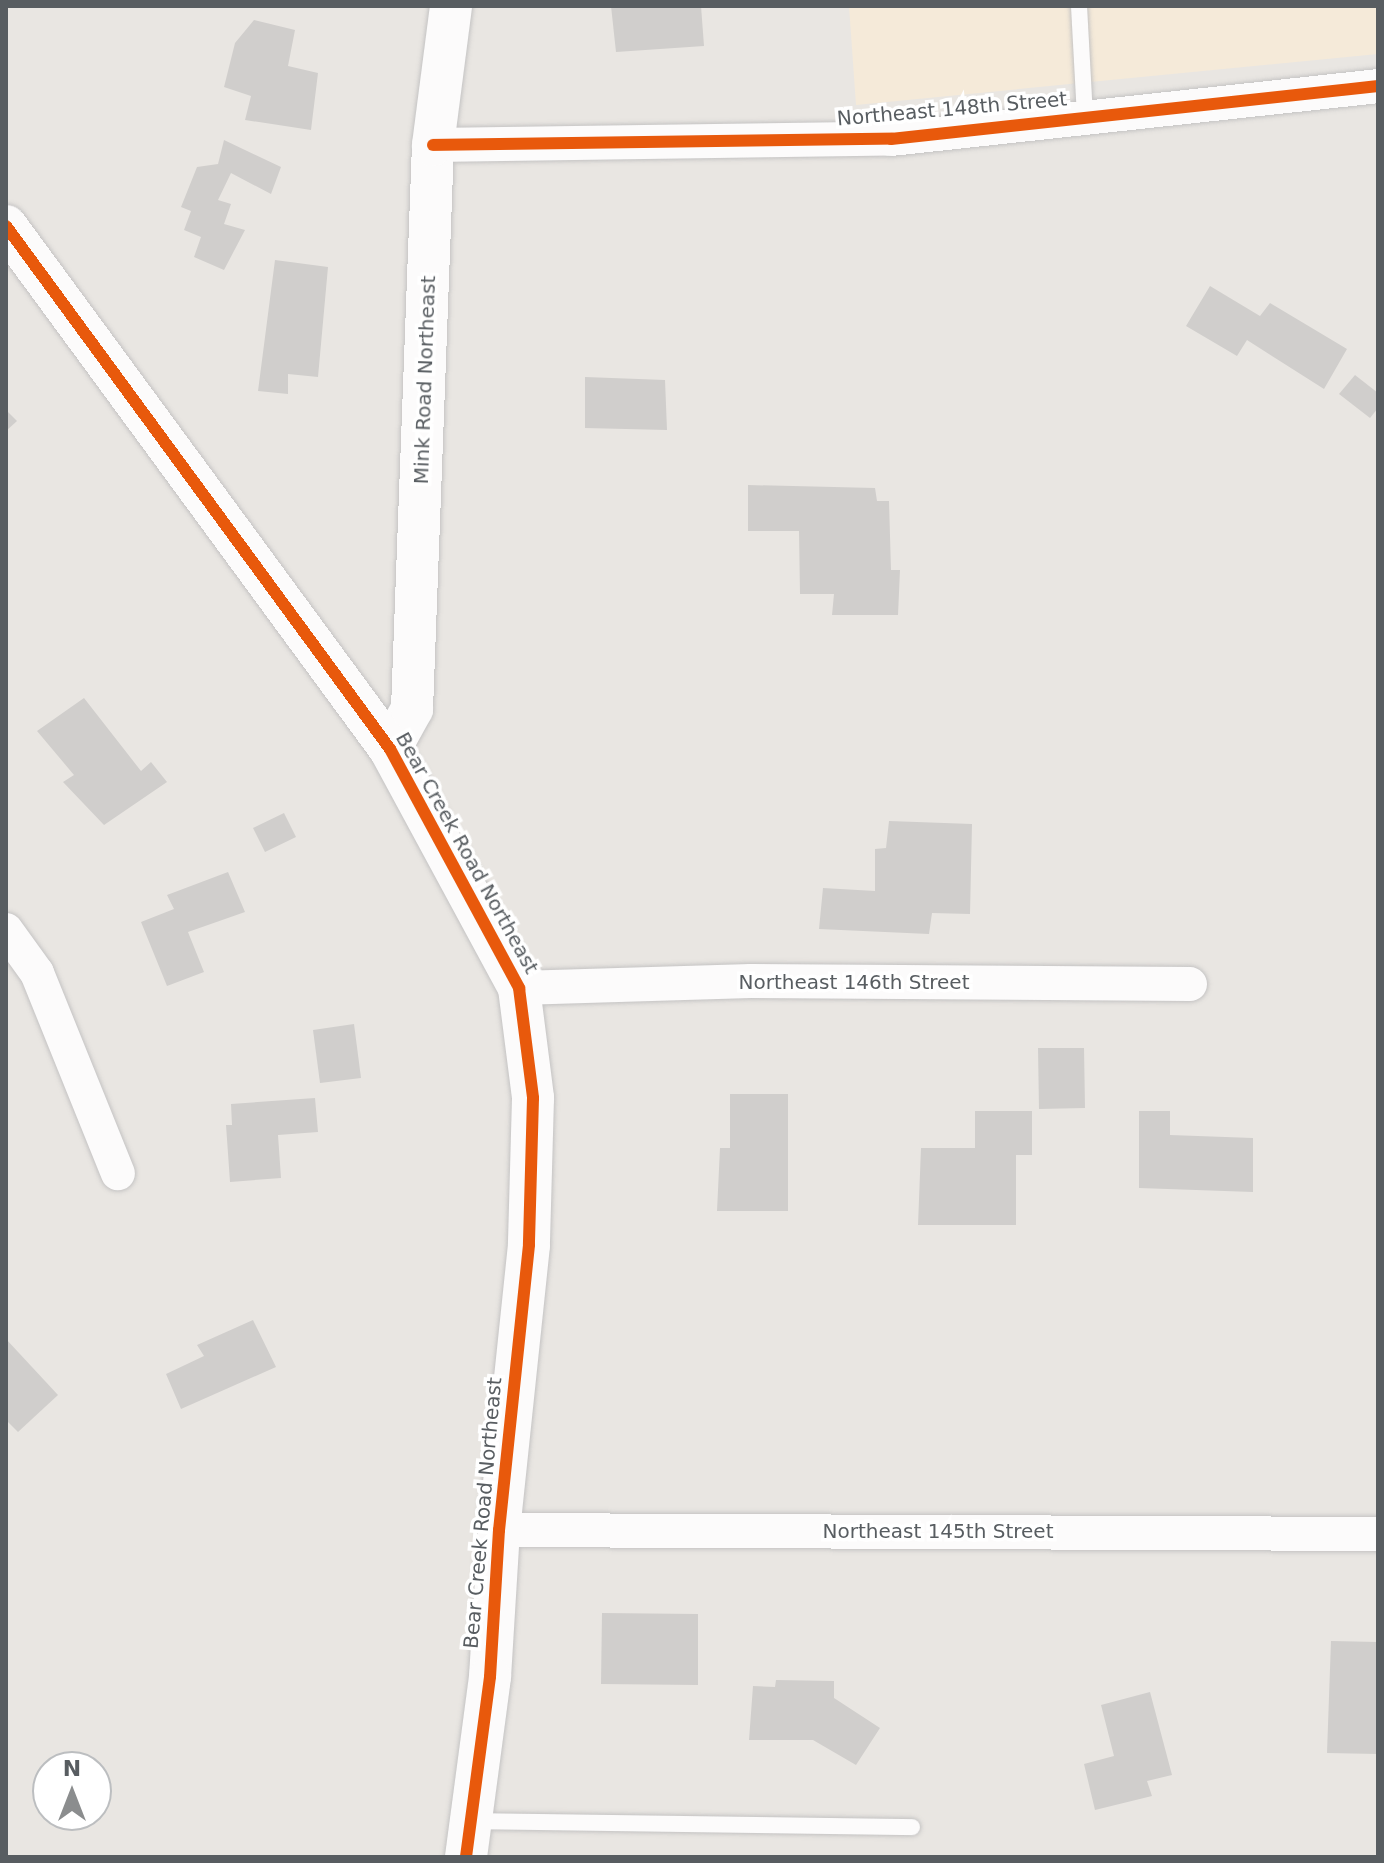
<!DOCTYPE html>
<style>
body{margin:0}
#map{position:relative;width:1384px;height:1863px;overflow:hidden;background:#e9e6e2;font-family:"DejaVu Sans",sans-serif}
div>[style]{position:absolute}
.commercial>*{inset:0;background:#f5ead9}
.building>*{inset:0;background:#d0cecc}
.roads{filter:drop-shadow(0 0 2px #c4c3c3) drop-shadow(0 0 2px #c4c3c3)}
.service>*{height:16px;margin:-8px;padding:0 8px;transform-origin:8px;border-radius:8px;background:#fcfbfb}
.minor>*{height:34px;margin:-17px;padding:0 17px;transform-origin:17px;border-radius:17px;background:#fcfbfb}
.tertiary>*{height:42px;margin:-21px;padding:0 21px;transform-origin:21px;border-radius:21px;background:#fcfbfb}
.cycleway>*{height:12px;margin:-6px;padding:0 6px;transform-origin:6px;border-radius:6px;background:#e8590c}
span{translate:-50% -50%;white-space:nowrap;text-align:center;line-height:1.15;-webkit-text-stroke:7px #fff;paint-order:stroke}
.street-label{font-size:20px;color:#585d61}
.frame{position:absolute;inset:0;border:8px solid #585d61;pointer-events:none}
.north{position:absolute;left:32px;top:1751px;width:80px;height:80px;box-sizing:border-box;background:#fff;border:2px solid #bcbec0;border-radius:50%;rotate:0deg;font-size:22px;font-weight:700;line-height:32px;text-align:center;color:#585d61}
.north::after{content:'';display:block;margin:auto;width:28px;height:36px;background:#8b8d8e;clip-path:polygon(50% 0,100% 100%,50% 72%,0 100%)}
</style>
<div id="map">
<div class="commercial">
<div style="clip-path:polygon(849px 6px,1378px 6px,1378px 54px,856px 105px)"></div>
</div>
<div class="building">
<div style="clip-path:polygon(611px 6px,701px 6px,704px 46px,616px 52px)"></div>
<div style="clip-path:polygon(254px 20px,295px 30px,288px 66px,318px 73px,311px 130px,245px 120px,251px 96px,224px 87px,235px 43px)"></div>
<div style="clip-path:polygon(224px 140px,281px 167px,271px 194px,231px 173px,218px 200px,231px 204px,224px 224px,245px 230px,224px 270px,194px 257px,201px 237px,184px 230px,191px 211px,181px 207px,197px 167px,218px 164px)"></div>
<div style="clip-path:polygon(275px 260px,328px 267px,318px 377px,288px 374px,288px 394px,258px 391px)"></div>
<div style="clip-path:polygon(1210px 286px,1260px 316px,1270px 303px,1347px 349px,1324px 389px,1247px 340px,1237px 356px,1186px 326px)"></div>
<div style="clip-path:polygon(1355px 375px,1378px 393px,1378px 408px,1370px 418px,1339px 394px)"></div>
<div style="clip-path:polygon(585px 377px,665px 380px,667px 430px,585px 428px)"></div>
<div style="clip-path:polygon(6px 410px,17px 421px,6px 431px)"></div>
<div style="clip-path:polygon(748px 485px,875px 488px,877px 501px,889px 501px,891px 570px,900px 570px,898px 615px,832px 615px,834px 594px,800px 594px,799px 531px,748px 531px)"></div>
<div style="clip-path:polygon(84px 698px,141px 771px,151px 762px,167px 782px,104px 825px,63px 782px,74px 775px,37px 731px)"></div>
<div style="clip-path:polygon(284px 813px,296px 837px,265px 852px,253px 828px)"></div>
<div style="clip-path:polygon(889px 821px,972px 824px,970px 914px,932px 913px,929px 934px,819px 929px,823px 888px,875px 891px,875px 849px,886px 848px)"></div>
<div style="clip-path:polygon(228px 872px,245px 912px,188px 932px,204px 972px,167px 986px,141px 922px,174px 909px,167px 895px)"></div>
<div style="clip-path:polygon(354px 1024px,361px 1078px,320px 1083px,313px 1030px)"></div>
<div style="clip-path:polygon(1038px 1048px,1084px 1048px,1085px 1108px,1039px 1109px)"></div>
<div style="clip-path:polygon(730px 1094px,788px 1094px,788px 1211px,717px 1211px,720px 1148px,730px 1148px)"></div>
<div style="clip-path:polygon(315px 1098px,318px 1132px,278px 1135px,281px 1178px,230px 1182px,226px 1125px,232px 1125px,231px 1104px)"></div>
<div style="clip-path:polygon(975px 1111px,1032px 1111px,1032px 1155px,1016px 1155px,1016px 1225px,918px 1225px,921px 1148px,975px 1148px)"></div>
<div style="clip-path:polygon(1139px 1111px,1170px 1111px,1170px 1135px,1253px 1138px,1253px 1192px,1139px 1188px)"></div>
<div style="clip-path:polygon(253px 1320px,276px 1367px,181px 1409px,166px 1374px,204px 1356px,197px 1345px)"></div>
<div style="clip-path:polygon(6px 1339px,58px 1395px,18px 1432px,6px 1420px)"></div>
<div style="clip-path:polygon(602px 1613px,698px 1614px,698px 1685px,601px 1684px)"></div>
<div style="clip-path:polygon(1331px 1641px,1378px 1642px,1378px 1754px,1327px 1753px)"></div>
<div style="clip-path:polygon(776px 1680px,834px 1681px,834px 1698px,880px 1728px,856px 1765px,813px 1740px,749px 1740px,753px 1686px,775px 1687px)"></div>
<div style="clip-path:polygon(1150px 1692px,1172px 1775px,1147px 1781px,1152px 1796px,1095px 1810px,1084px 1764px,1114px 1756px,1101px 1705px)"></div>
</div>
<div class="roads">
<div class="service">
<div style="left:1079px;top:6px;width:112px;rotate:86.9deg"></div>
<div style="left:474px;top:1821px;width:438px;rotate:0.8deg"></div>
</div>
<div class="minor">
<div style="left:433px;top:145px;width:458px;rotate:-0.8deg"></div>
<div style="left:891px;top:139px;width:490px;rotate:-6.2deg"></div>
<div style="left:6px;top:930px;width:53px;rotate:54.2deg"></div>
<div style="left:37px;top:973px;width:216px;rotate:68deg"></div>
<div style="left:519px;top:988px;width:232px;rotate:-1.7deg"></div>
<div style="left:751px;top:981px;width:439px;rotate:0.4deg"></div>
<div style="left:499px;top:1530px;width:879px;rotate:0.26deg"></div>
</div>
<div class="tertiary">
<div style="left:6px;top:226px;width:649px;rotate:53.71deg"></div>
<div style="left:390px;top:749px;width:272px;rotate:61.6deg"></div>
<div style="left:519px;top:988px;width:111px;rotate:82.7deg"></div>
<div style="left:533px;top:1098px;width:147px;rotate:91.6deg"></div>
<div style="left:529px;top:1245px;width:287px;rotate:96deg"></div>
<div style="left:499px;top:1530px;width:147px;rotate:93.5deg"></div>
<div style="left:490px;top:1677px;width:182px;rotate:97.6deg"></div>
<div style="left:390px;top:749px;width:46px;rotate:-61.2deg"></div>
<div style="left:412px;top:709px;width:564px;rotate:-87.87deg"></div>
<div style="left:433px;top:145px;width:140px;rotate:-82.6deg"></div>
</div>
</div>
<div class="cycleway">
<div style="left:433px;top:145px;width:458px;rotate:-0.8deg"></div>
<div style="left:891px;top:139px;width:490px;rotate:-6.2deg"></div>
<div style="left:6px;top:226px;width:649px;rotate:53.71deg"></div>
<div style="left:390px;top:749px;width:272px;rotate:61.6deg"></div>
<div style="left:519px;top:988px;width:111px;rotate:82.7deg"></div>
<div style="left:533px;top:1098px;width:147px;rotate:91.6deg"></div>
<div style="left:529px;top:1245px;width:287px;rotate:96deg"></div>
<div style="left:499px;top:1530px;width:147px;rotate:93.5deg"></div>
<div style="left:490px;top:1677px;width:182px;rotate:97.6deg"></div>
</div>
<div class="street-label">
<span style="left:952px;top:109px;rotate:-5deg">Northeast 148th Street</span>
<span style="left:425px;top:380px;rotate:-88deg">Mink Road Northeast</span>
<span style="left:467px;top:853px;rotate:61deg">Bear Creek Road Northeast</span>
<span style="left:854px;top:982px">Northeast 146th Street</span>
<span style="left:483px;top:1513px;rotate:-85deg">Bear Creek Road Northeast</span>
<span style="left:938px;top:1531px">Northeast 145th Street</span>
</div>
<div class="frame"></div>
<div class="north">N</div>
</div>
